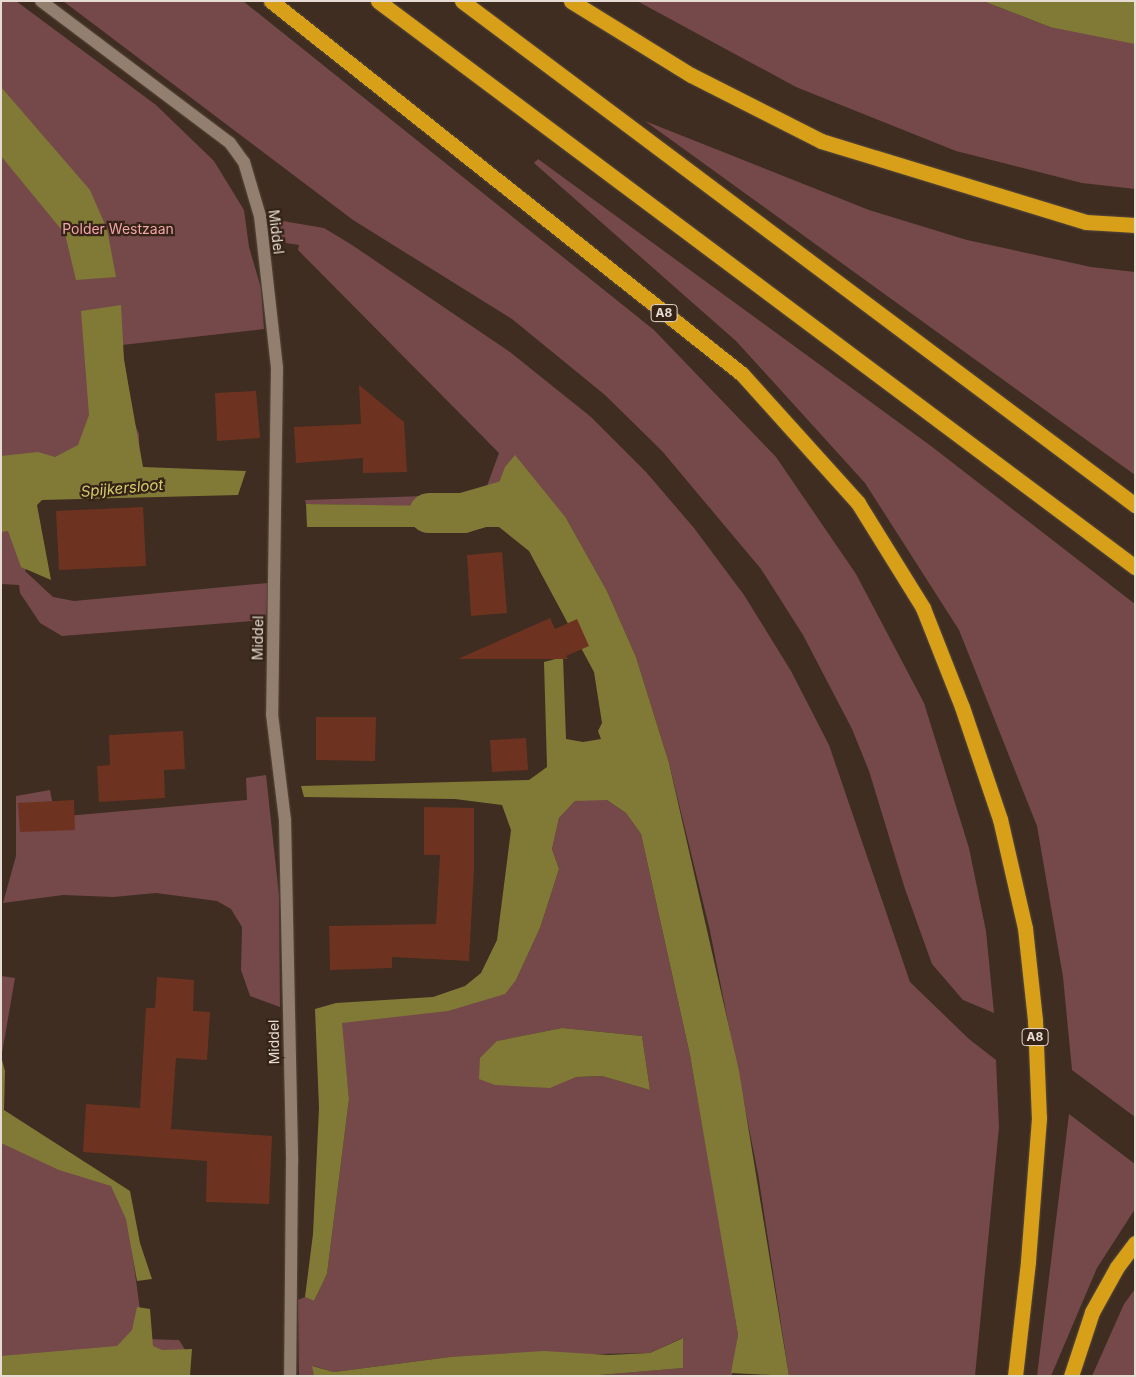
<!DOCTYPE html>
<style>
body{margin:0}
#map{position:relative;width:1136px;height:1377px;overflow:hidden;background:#3e2d20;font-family:Inter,sans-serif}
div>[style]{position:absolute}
.green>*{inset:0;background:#75484a}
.water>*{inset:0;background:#817a36}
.canal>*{height:40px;margin:-20px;padding:0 20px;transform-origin:20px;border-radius:20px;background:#817a36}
.building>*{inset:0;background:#6e3320}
.roads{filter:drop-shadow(0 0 1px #57493d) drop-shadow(0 0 1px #57493d)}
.minor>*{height:12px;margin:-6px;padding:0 6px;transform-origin:6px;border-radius:6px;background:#937f6f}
.highway>*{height:15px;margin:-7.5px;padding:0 7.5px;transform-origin:7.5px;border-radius:7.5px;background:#d89f18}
span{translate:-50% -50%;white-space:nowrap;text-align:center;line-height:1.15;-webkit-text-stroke:4.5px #342316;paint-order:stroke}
.shield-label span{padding:1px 4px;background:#342316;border:1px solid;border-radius:4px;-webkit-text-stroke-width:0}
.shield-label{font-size:12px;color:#e7dcd3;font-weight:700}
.park-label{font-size:14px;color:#f5a5a9}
.street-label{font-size:14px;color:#e7dcd3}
.water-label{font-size:15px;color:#d7cd6c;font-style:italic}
.frame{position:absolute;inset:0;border:2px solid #e7dcd3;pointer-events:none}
</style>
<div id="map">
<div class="green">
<div style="clip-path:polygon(1px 1px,16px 1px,156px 105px,214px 161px,244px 210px,249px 247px,261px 288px,264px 329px,122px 345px,133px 420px,139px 434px,140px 481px,32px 497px,30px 561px,25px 571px,53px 597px,74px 601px,268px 583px,266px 620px,62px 636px,40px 623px,20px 593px,19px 585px,1px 584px)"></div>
<div style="clip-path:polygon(63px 1px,243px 1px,654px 330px,776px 457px,856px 574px,924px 703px,969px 848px,986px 931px,994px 1013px,963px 1000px,932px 964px,905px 889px,869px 771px,852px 729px,803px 635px,761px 569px,662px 451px,605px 395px,512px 319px,353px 220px)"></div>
<div style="clip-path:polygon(637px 1px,983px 1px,1050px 27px,1135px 1px,1135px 189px,1082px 183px,956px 151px,796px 87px)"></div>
<div style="clip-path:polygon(645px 121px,869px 210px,967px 240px,1091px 267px,1135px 272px,1135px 475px)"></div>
<div style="clip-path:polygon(538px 159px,931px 446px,1135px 604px,1135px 1117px,1072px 1070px,1063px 977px,1037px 826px,959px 630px,865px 483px,736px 341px,534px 163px)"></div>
<div style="clip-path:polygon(283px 221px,324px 228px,352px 245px,510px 352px,591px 417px,646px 472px,694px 528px,744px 595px,791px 671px,829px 745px,910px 982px,969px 1039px,996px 1060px,999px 1127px,975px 1376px,789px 1376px,758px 1174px,710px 931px,669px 763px,636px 657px,607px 591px,566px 518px,499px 483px,496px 508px,306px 504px,305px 500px,484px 494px,499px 453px,298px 250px,299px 245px,273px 241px,271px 225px)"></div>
<div style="clip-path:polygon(266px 775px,279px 895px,280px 1007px,250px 996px,241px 970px,242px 927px,231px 909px,217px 901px,156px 893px,113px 897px,63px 895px,3px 903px,16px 856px,16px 796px,50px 790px,55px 817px,247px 800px,246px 778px)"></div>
<div style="clip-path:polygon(evenodd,592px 799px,607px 800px,626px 813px,641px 834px,690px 1055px,716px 1203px,738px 1335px,732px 1376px,588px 1376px,682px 1368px,682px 1338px,650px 1353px,450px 1357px,334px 1372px,313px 1366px,314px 1376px,299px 1376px,298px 1300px,305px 1297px,314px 1301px,327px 1274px,349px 1099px,341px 1022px,516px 980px,540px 928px,559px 869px,552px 849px,559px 818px,575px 801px,592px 799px,562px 1028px,642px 1036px,650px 1090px,602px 1076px,576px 1077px,498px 1041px,562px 1028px)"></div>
<div style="clip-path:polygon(1px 976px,15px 978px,1px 1059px)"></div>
<div style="clip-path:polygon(1069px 1114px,1135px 1164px,1135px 1209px,1097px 1268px,1051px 1376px,1037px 1376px)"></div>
<div style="clip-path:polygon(1px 1121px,124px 1192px,144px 1339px,179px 1340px,187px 1353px,129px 1376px,1px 1376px)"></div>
<div style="clip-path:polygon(1135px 1289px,1135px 1376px,1092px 1376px,1124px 1304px)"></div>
</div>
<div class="water">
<div style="clip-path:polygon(983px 1px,1135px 1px,1135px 44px,1050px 27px)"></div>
<div style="clip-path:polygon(1px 87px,90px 190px,107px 229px,116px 277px,76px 280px,65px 234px,1px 156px)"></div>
<div style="clip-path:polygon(121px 305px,124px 360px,143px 467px,246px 471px,238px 495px,42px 500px,37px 505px,51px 580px,21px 567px,8px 531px,1px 532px,1px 456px,38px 452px,55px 457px,78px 445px,89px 415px,81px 311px)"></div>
<div style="clip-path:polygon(515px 455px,566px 518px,607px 591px,636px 657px,669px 763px,739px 1071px,789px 1376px,731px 1373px,738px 1335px,690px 1055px,641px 834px,626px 813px,607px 800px,575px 801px,559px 818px,552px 849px,559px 869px,540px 928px,516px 980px,505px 994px,448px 1011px,342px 1023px,349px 1099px,327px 1274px,314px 1301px,305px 1297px,313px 1234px,319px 1108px,315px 1009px,336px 1003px,433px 997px,465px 986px,481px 973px,497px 940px,511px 830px,502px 805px,455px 799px,304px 797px,301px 786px,529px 780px,547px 767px,544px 662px,563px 657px,566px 739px,583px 742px,601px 739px,598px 731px,602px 723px,594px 672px,529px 551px,499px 527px,307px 527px,306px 504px,496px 507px,499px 483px,505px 467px)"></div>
<div style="clip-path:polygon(562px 1028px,642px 1036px,650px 1090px,602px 1076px,576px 1077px,550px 1088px,495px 1085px,479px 1079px,480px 1058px,497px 1041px)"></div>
<div style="clip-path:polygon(1px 1056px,5px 1071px,4px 1110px,130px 1191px,140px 1243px,152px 1279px,137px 1281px,126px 1219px,111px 1186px,59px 1170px,1px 1143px)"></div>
<div style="clip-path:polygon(137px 1307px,150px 1309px,153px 1346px,162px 1350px,192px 1349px,190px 1376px,1px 1376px,1px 1356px,117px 1346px,132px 1330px)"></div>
<div style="clip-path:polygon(683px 1338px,683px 1368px,588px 1376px,314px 1376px,312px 1366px,334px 1372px,450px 1357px,544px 1351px,609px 1355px,650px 1353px)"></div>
</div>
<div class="canal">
<div style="left:429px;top:513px;width:34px"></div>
<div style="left:463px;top:513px;width:60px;rotate:-16.3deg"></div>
<div style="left:521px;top:496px;width:30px;rotate:69deg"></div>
</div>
<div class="building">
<div style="clip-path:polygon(359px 385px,404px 422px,407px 472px,363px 473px,363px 458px,296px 463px,294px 427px,361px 424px)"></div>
<div style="clip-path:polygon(256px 391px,260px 438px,217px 441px,215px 393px)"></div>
<div style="clip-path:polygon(143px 507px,146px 566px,59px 570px,56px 511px)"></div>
<div style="clip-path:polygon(502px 552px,507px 613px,471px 616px,467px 555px)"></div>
<div style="clip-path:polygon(550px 618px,555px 629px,577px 619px,589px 646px,566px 656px,568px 659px,458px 659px)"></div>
<div style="clip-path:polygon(316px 717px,376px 717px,375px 761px,316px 760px)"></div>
<div style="clip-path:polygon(183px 731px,185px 769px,164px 770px,165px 798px,99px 802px,97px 766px,110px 765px,109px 735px)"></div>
<div style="clip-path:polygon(526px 738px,528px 770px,492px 772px,490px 740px)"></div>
<div style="clip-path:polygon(74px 800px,75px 830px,20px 832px,18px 803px)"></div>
<div style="clip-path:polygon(424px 807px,474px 808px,474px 869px,469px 961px,392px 957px,392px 968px,330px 970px,329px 926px,436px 924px,440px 855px,424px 855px)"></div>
<div style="clip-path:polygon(157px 977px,194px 980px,193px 1011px,210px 1012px,207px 1060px,176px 1058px,171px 1129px,272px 1136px,269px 1204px,206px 1202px,207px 1161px,83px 1152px,86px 1104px,140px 1108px,146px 1008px,155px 1008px)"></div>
</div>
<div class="roads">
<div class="minor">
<div style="left:41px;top:1px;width:236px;rotate:36.9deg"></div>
<div style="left:230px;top:143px;width:24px;rotate:54deg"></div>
<div style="left:244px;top:162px;width:56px;rotate:73.5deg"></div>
<div style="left:260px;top:216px;width:153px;rotate:83.6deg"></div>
<div style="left:277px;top:368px;width:346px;rotate:90.8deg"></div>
<div style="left:272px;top:714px;width:107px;rotate:83deg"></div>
<div style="left:285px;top:820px;width:342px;rotate:88.8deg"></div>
<div style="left:292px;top:1162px;width:214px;rotate:90.5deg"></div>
</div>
<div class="highway">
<div style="left:271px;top:1px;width:601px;rotate:38.38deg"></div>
<div style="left:742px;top:374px;width:173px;rotate:48deg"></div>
<div style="left:858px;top:503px;width:123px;rotate:58.2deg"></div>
<div style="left:923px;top:608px;width:106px;rotate:68.5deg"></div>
<div style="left:962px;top:707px;width:118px;rotate:71.3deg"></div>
<div style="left:1000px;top:819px;width:112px;rotate:77.1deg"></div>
<div style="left:1025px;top:928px;width:93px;rotate:83.8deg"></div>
<div style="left:1035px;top:1020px;width:98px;rotate:87.7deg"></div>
<div style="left:1039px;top:1118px;width:144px;rotate:94.4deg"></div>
<div style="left:1028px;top:1262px;width:115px;rotate:96.5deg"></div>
<div style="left:378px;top:1px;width:945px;rotate:36.79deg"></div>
<div style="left:462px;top:1px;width:841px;rotate:36.83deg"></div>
<div style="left:571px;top:1px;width:141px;rotate:31.7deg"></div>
<div style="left:691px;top:75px;width:146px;rotate:26.9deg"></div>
<div style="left:821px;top:141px;width:277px;rotate:17deg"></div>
<div style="left:1086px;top:222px;width:49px;rotate:3.5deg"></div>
<div style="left:1071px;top:1376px;width:67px;rotate:-71.8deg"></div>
<div style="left:1092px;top:1312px;width:51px;rotate:-60.9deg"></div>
<div style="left:1117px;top:1267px;width:30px;rotate:-53deg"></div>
</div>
</div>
<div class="shield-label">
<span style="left:664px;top:313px">A8</span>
<span style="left:1035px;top:1037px">A8</span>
</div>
<div class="park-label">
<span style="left:118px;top:229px">Polder Westzaan</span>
</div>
<div class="street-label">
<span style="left:276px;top:232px;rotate:83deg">Middel</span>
<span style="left:258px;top:638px;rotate:-89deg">Middel</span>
<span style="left:274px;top:1042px;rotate:-91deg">Middel</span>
</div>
<div class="water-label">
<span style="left:122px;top:488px;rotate:-5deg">Spijkersloot</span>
</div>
<div class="frame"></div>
</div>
